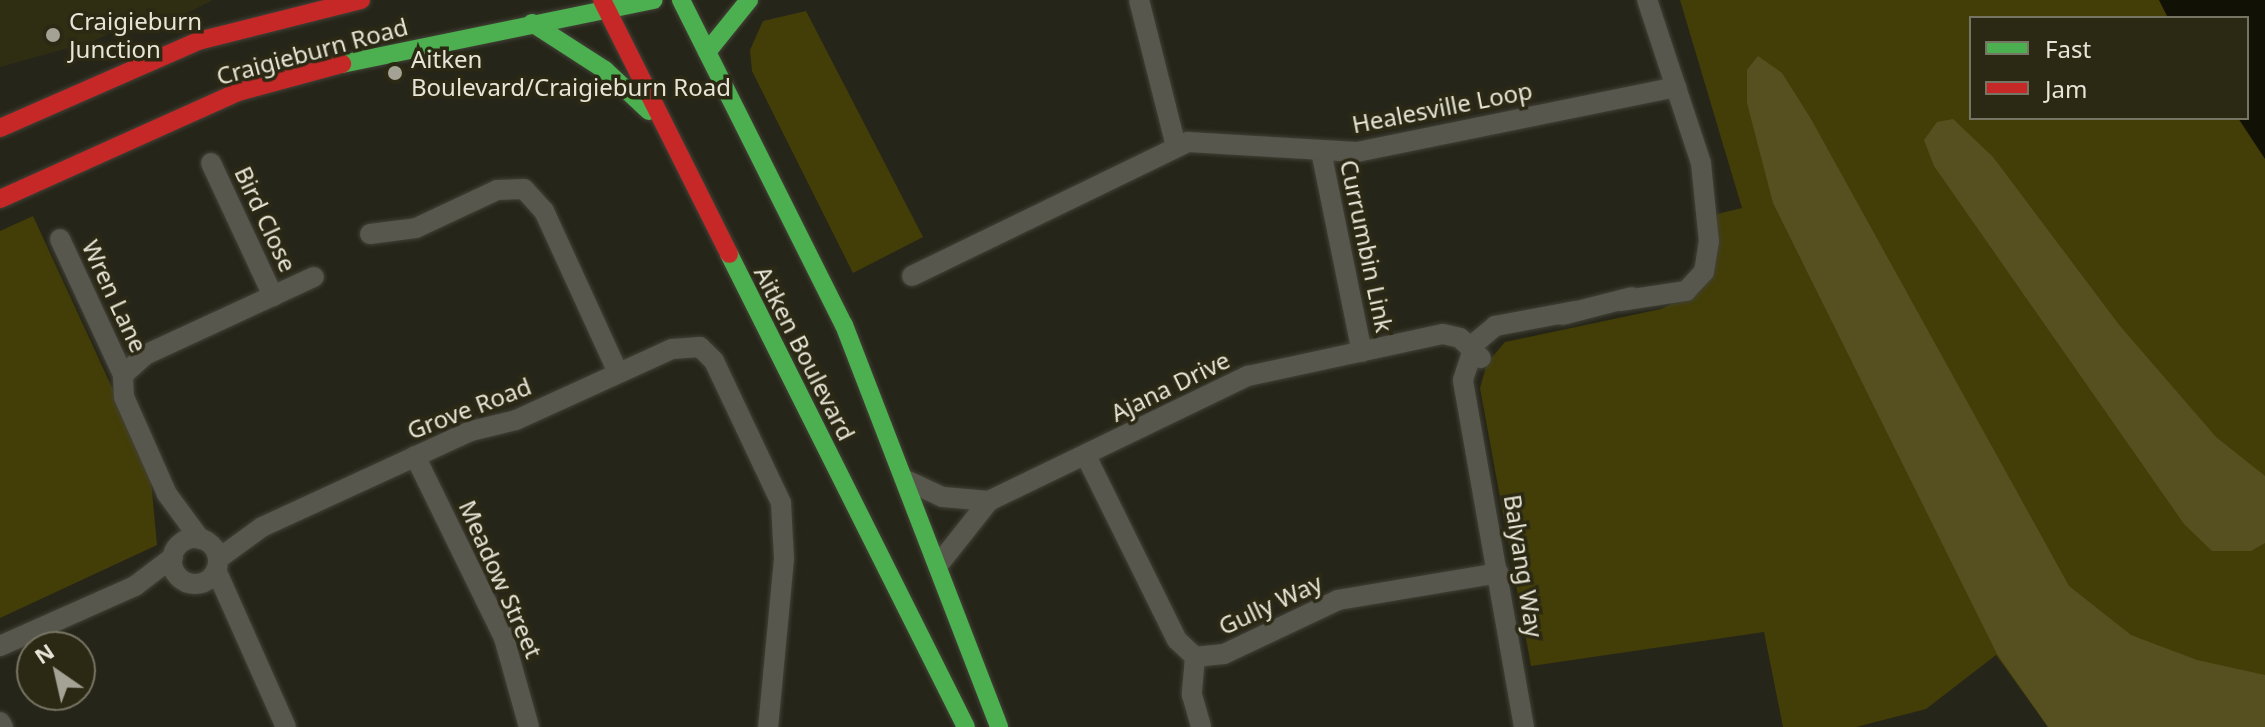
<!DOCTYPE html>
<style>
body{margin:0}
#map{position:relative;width:2265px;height:727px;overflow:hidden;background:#262519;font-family:"Noto Sans",sans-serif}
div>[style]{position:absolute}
.built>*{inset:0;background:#302e12}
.green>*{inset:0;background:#433e07}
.forest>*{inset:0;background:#565020}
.water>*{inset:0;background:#121105}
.roads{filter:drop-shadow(0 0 2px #424137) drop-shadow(0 0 2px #424137)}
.street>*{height:20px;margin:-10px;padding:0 10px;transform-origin:10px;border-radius:10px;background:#58574e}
.street>.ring{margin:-10px;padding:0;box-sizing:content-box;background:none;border:20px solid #58574e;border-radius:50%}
.fast>*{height:18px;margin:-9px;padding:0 9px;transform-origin:9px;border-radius:9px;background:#4caf50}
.jam>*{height:18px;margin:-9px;padding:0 9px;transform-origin:9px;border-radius:9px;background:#c62828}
.dots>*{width:22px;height:22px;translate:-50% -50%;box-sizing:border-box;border:4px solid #2b2914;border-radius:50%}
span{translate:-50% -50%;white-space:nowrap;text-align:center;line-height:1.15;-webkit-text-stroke:7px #2b2914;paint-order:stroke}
.poi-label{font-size:24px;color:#e6e5d7}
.left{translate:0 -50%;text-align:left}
.street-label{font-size:24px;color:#e6e5d7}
.legend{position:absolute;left:1969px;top:16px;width:280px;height:104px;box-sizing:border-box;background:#2b2914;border:2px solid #767462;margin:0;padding:10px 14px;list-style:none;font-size:24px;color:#e6e5d7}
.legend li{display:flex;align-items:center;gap:16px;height:40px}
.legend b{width:40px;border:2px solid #767462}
.north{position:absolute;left:16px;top:631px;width:80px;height:80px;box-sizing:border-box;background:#2b2914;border:2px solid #767462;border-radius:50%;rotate:326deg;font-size:22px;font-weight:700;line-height:32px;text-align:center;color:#e6e5d7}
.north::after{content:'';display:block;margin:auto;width:28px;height:36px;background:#a3a294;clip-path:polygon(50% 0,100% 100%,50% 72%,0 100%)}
</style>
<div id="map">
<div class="built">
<div style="clip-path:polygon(0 0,213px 0,156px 29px,135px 22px,93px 41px,0 67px)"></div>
</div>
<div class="green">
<div style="clip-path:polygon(evenodd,1680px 0,2265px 0,2265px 727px,2048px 727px,1996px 655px,1926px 709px,1856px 727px,1783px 727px,1764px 632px,1531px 666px,1480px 388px,1487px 363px,1505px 342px,1661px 309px,1694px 293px,1712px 276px,1717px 214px,1742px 208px,1680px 0,1971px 18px,2247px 18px,2247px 118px,1971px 118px,1971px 18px)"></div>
<div style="clip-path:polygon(806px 11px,923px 237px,853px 273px,752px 71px,750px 50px,763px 21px)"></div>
<div style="clip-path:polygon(33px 216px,150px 470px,157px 545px,0 618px,0 231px)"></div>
</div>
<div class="forest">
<div style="clip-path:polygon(1758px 56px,1782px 73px,1811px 119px,2069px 586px,2131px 635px,2197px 660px,2265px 675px,2265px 727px,2048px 727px,1997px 654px,1773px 203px,1747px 103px,1747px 70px)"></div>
<div style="clip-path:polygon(1953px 119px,1993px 157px,2120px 326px,2216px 437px,2265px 476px,2265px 543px,2251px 551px,2212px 551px,2184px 524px,1934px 166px,1924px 140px,1937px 122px)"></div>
</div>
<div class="water">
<div style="clip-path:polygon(2159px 0,2265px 0,2265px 159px,2238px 118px,2247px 118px,2247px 18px,2168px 18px)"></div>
</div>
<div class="roads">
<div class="street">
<div style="left:1139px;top:0;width:151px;rotate:75.8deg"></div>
<div style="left:1321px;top:151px;width:205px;rotate:78.5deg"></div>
<div style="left:211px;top:163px;width:147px;rotate:65deg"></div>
<div style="left:370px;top:234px;width:46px;rotate:-7.4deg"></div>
<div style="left:416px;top:228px;width:89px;rotate:-25.1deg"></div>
<div style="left:497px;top:190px;width:27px;rotate:-2deg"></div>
<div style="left:524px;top:189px;width:30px;rotate:48deg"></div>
<div style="left:544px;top:211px;width:178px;rotate:65.4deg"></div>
<div style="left:60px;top:239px;width:150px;rotate:65.1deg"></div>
<div style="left:912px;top:276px;width:307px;rotate:-25.9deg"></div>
<div style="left:1188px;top:142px;width:169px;rotate:3.4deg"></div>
<div style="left:1357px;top:152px;width:326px;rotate:-11.5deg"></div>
<div style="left:1620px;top:301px;width:67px;rotate:-8.6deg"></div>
<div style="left:1686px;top:291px;width:26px;rotate:-47deg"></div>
<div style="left:1704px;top:272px;width:30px;rotate:-81deg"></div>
<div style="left:1709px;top:242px;width:79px;rotate:-95.8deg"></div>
<div style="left:1701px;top:163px;width:172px;rotate:-108.3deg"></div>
<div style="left:1562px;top:315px;width:72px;rotate:-14.4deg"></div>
<div style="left:415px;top:456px;width:203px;rotate:63.9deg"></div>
<div style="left:504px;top:638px;width:92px;rotate:74.3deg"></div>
<div style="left:1086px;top:456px;width:205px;rotate:63.7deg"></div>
<div style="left:1177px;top:640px;width:25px;rotate:43deg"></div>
<div style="left:1195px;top:657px;width:29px;rotate:-6deg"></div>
<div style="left:1224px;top:654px;width:126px;rotate:-25.3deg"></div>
<div style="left:1338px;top:600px;width:163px;rotate:-9.5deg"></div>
<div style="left:908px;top:481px;width:38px;rotate:25deg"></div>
<div style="left:943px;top:497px;width:46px;rotate:5deg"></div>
<div class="ring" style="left:172px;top:538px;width:26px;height:26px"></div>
<div style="left:200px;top:539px;width:56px;rotate:-126.3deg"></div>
<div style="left:167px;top:494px;width:106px;rotate:-113.9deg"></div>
<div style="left:124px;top:397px;width:22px;rotate:-93deg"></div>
<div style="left:123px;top:375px;width:30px;rotate:-42deg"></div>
<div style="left:145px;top:355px;width:186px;rotate:-24.8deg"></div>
<div style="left:218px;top:559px;width:54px;rotate:-36deg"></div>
<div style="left:262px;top:527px;width:230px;rotate:-24.7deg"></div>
<div style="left:471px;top:431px;width:46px;rotate:-13.7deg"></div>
<div style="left:516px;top:420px;width:171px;rotate:-24.5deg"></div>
<div style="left:672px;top:349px;width:28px;rotate:-4deg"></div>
<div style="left:700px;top:347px;width:20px;rotate:45deg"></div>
<div style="left:714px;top:361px;width:157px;rotate:64.7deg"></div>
<div style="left:781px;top:503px;width:56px;rotate:86.9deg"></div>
<div style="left:784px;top:559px;width:169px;rotate:95.4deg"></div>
<div style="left:939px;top:564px;width:80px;rotate:-51.6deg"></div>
<div style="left:989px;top:501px;width:288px;rotate:-25.8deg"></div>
<div style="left:1248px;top:376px;width:199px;rotate:-12.2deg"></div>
<div style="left:1443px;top:334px;width:17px;rotate:13deg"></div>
<div style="left:1460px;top:338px;width:29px;rotate:44deg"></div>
<div style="left:216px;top:570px;width:172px;rotate:66deg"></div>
<div style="left:0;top:646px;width:148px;rotate:-24deg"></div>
<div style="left:135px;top:586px;width:48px;rotate:-37.3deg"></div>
<div style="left:1195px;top:657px;width:38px;rotate:95deg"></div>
<div style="left:1192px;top:695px;width:33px;rotate:74deg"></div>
<div style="left:0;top:722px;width:6px;rotate:59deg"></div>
<div style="left:1524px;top:727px;width:352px;rotate:-100deg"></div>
<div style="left:1463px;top:380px;width:39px;rotate:-72deg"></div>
<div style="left:1475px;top:343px;width:26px;rotate:-40deg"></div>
<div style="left:1495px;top:326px;width:81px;rotate:-10.6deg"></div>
</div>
<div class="fast">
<div style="left:681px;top:0;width:364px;rotate:63.4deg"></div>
<div style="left:844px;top:325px;width:431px;rotate:68.9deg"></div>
<div style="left:532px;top:23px;width:87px;rotate:32.8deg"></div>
<div style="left:605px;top:70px;width:60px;rotate:43deg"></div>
<div style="left:707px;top:52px;width:67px;rotate:-51.1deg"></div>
<div style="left:342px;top:64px;width:318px;rotate:-11.6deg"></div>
<div style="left:729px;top:254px;width:529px;rotate:63.39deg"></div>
</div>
<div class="jam">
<div style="left:602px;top:0;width:284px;rotate:63.4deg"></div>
<div style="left:0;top:128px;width:216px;rotate:-23.7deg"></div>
<div style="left:198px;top:41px;width:168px;rotate:-14.1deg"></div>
<div style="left:0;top:199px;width:261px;rotate:-24.2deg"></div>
<div style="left:238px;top:92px;width:108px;rotate:-15.1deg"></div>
</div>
</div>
<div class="dots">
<div style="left:53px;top:35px;background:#a3a294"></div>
<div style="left:395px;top:73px;background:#a3a294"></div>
</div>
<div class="poi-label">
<span class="left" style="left:69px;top:35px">Craigieburn<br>Junction</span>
<span class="left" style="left:411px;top:73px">Aitken<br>Boulevard/Craigieburn Road</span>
</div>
<div class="street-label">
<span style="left:312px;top:51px;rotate:-15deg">Craigieburn Road</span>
<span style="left:1442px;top:107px;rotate:-11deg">Healesville Loop</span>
<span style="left:266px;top:219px;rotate:65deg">Bird Close</span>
<span style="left:1367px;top:246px;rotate:78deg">Currumbin Link</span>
<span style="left:115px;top:296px;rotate:65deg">Wren Lane</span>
<span style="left:805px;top:353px;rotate:63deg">Aitken Boulevard</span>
<span style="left:1170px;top:386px;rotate:-26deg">Ajana Drive</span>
<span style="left:469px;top:408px;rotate:-21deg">Grove Road</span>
<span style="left:1524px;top:566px;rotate:81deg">Balyang Way</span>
<span style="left:501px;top:579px;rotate:66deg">Meadow Street</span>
<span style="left:1270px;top:604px;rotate:-25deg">Gully Way</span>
</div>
<ul class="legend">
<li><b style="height:10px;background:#4caf50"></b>Fast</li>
<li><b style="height:10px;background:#c62828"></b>Jam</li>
</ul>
<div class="north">N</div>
</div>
